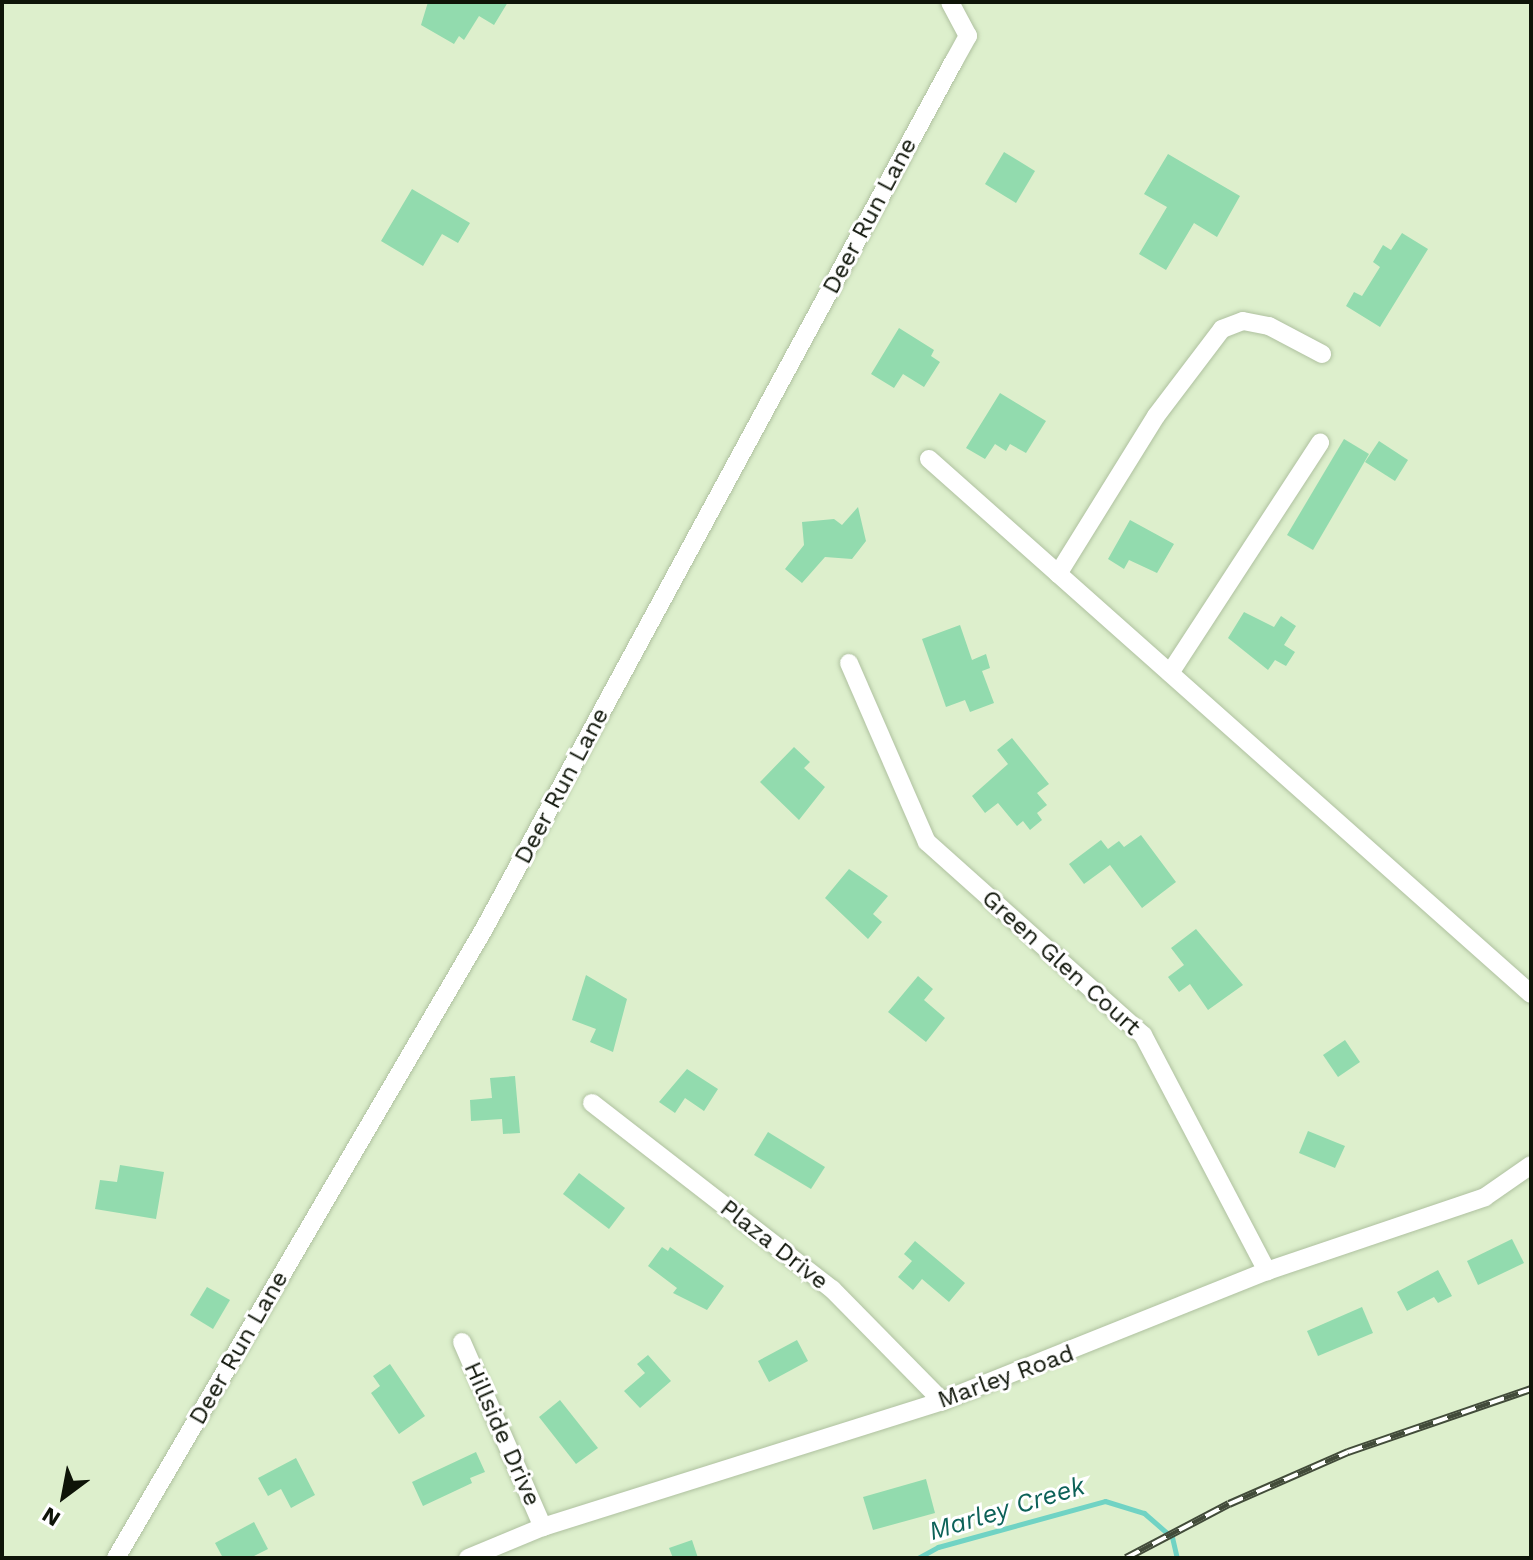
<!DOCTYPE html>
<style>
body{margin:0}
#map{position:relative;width:1533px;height:1560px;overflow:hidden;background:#ddefcc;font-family:"Work Sans",sans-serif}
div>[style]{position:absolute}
.stream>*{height:5px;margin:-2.5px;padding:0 2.5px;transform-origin:2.5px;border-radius:2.5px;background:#70d3c4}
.building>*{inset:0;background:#92dbae}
.roads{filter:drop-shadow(0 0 2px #afc1a0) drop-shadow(0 0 2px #afc1a0)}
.minor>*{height:18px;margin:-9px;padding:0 9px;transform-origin:9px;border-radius:9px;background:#fff}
.rail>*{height:8px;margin-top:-4px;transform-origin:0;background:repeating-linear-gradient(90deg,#fff 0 15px,#424b3a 0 30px);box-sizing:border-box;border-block:2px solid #424b3a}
span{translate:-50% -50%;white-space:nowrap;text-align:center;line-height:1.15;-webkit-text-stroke:6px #fff;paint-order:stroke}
.street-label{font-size:24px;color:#0e1408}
.water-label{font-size:26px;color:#0c6158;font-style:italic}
.frame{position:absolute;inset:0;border:4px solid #0e1408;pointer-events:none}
.north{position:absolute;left:24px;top:1456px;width:80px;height:80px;-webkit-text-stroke:6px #fff;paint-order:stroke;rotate:212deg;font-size:22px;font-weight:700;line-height:32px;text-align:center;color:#0e1408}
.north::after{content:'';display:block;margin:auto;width:28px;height:36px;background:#0e1408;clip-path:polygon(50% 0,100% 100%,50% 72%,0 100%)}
</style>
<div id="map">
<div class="stream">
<div style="left:918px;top:1558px;width:23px;rotate:-29deg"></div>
<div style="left:938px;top:1547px;width:173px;rotate:-15.4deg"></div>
<div style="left:1105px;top:1501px;width:41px;rotate:17.1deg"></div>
<div style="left:1144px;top:1513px;width:37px;rotate:41deg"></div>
<div style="left:1172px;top:1537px;width:22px;rotate:77deg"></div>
</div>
<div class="building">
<div style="clip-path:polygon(428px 2px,508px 2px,494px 25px,479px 16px,464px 40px,459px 36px,454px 44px,421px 25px)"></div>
<div style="clip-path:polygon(1004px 152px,1035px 171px,1016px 203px,985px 184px)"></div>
<div style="clip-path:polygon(1168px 154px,1240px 196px,1217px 237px,1194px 223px,1166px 270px,1139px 254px,1167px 207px,1144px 194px)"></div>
<div style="clip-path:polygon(412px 189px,470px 223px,458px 243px,442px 234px,423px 266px,381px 241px)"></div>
<div style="clip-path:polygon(1402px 233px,1428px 249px,1380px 327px,1346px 306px,1354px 292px,1362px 296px,1380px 267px,1373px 262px,1383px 245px,1391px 250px)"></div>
<div style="clip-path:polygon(899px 328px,934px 350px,931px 356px,940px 362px,924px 387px,903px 374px,894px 388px,871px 374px)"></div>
<div style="clip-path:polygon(1000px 393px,1046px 421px,1026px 453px,1010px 444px,1006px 451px,995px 444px,985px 459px,966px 448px)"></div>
<div style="clip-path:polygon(1344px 439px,1369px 454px,1313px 550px,1287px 535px)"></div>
<div style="clip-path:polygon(1379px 441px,1408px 460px,1395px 481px,1365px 462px)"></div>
<div style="clip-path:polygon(858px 507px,866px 541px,852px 559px,825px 557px,802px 583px,785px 569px,804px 545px,802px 522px,834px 519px,842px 525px)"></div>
<div style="clip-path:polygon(1130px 520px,1174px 544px,1157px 573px,1129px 560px,1124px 569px,1108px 559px)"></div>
<div style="clip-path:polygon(1244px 612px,1274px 627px,1281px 616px,1296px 626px,1284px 645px,1295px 652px,1286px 666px,1275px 660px,1268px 670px,1228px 638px)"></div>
<div style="clip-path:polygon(960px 625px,972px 660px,986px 654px,990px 668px,982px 671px,994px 703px,970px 712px,965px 700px,946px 707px,922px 639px)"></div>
<div style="clip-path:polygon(1012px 738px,1049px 784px,1037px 793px,1047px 805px,1037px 813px,1042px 820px,1030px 830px,1023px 821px,1017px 826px,998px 803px,985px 813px,972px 796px,1008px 764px,997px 750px)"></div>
<div style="clip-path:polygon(794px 747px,810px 762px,804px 768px,825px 787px,799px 820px,760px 782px)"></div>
<div style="clip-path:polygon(1141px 835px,1176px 882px,1142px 908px,1110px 865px,1084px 884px,1069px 864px,1101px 840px,1108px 849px,1119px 841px,1124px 847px)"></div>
<div style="clip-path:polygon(849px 869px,888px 896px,873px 914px,882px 922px,868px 939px,825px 898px)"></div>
<div style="clip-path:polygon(1196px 929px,1243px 985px,1208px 1010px,1190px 984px,1179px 992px,1168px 977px,1184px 965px,1171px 948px)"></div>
<div style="clip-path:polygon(586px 975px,627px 999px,613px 1052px,590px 1042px,596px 1029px,572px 1020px)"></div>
<div style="clip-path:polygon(918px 976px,933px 989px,924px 1000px,945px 1018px,926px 1042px,888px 1012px)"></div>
<div style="clip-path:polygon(1345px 1040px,1360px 1062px,1338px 1077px,1323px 1055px)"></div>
<div style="clip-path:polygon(687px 1069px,718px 1089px,704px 1111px,685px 1098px,675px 1113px,659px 1102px)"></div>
<div style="clip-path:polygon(515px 1076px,520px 1133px,503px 1134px,502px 1119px,471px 1121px,470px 1100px,492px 1098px,490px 1078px)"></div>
<div style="clip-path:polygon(1308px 1131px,1345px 1146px,1335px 1168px,1299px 1153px)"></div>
<div style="clip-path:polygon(768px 1132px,825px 1167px,811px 1189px,754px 1155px)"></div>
<div style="clip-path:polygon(120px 1165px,164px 1172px,156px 1219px,95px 1209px,100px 1180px,117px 1182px)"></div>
<div style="clip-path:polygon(579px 1173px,625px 1208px,609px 1229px,563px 1194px)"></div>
<div style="clip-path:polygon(1512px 1239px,1524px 1263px,1478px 1285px,1467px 1261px)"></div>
<div style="clip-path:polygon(915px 1241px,965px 1283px,949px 1302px,922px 1279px,913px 1290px,898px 1277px,912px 1261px,904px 1254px)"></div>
<div style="clip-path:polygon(662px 1247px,668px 1251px,670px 1247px,724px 1286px,707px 1310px,673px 1293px,677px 1288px,648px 1266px)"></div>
<div style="clip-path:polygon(1438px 1270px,1452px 1296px,1438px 1303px,1434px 1297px,1407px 1311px,1397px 1292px)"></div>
<div style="clip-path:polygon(207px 1287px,230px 1300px,213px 1329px,190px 1315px)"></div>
<div style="clip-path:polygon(1362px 1307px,1373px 1333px,1318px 1356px,1307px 1331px)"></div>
<div style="clip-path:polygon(797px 1340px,808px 1361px,769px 1382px,758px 1361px)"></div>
<div style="clip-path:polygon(648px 1355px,671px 1381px,640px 1408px,624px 1391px,645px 1373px,637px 1364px)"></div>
<div style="clip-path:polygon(390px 1364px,425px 1416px,399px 1434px,371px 1393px,380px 1386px,373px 1376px)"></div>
<div style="clip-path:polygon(560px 1400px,598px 1448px,576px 1464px,539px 1417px)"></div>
<div style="clip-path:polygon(476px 1452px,485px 1472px,470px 1478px,472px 1483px,423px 1506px,412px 1482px)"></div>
<div style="clip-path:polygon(296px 1458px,315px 1495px,291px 1508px,281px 1489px,268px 1496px,258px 1478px)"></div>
<div style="clip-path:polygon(926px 1479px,935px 1513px,873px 1530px,863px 1497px)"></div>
<div style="clip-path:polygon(254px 1522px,268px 1549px,250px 1558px,223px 1558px,215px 1543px)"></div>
<div style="clip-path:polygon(692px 1540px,698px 1558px,673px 1558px,669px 1548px)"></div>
</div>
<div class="roads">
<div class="minor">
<div style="left:929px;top:459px;width:805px;rotate:41.63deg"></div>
<div style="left:1058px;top:574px;width:186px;rotate:-58.2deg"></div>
<div style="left:1156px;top:416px;width:109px;rotate:-52.8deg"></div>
<div style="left:1222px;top:329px;width:22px;rotate:-21deg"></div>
<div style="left:1243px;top:321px;width:26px;rotate:11deg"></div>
<div style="left:1269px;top:326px;width:60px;rotate:27.8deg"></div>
<div style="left:849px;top:663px;width:195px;rotate:66.5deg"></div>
<div style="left:927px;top:842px;width:290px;rotate:41.8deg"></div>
<div style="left:1143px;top:1035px;width:267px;rotate:62.3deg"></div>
<div style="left:1170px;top:673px;width:275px;rotate:-56.9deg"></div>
<div style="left:592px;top:1103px;width:304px;rotate:37.8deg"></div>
<div style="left:832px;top:1289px;width:157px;rotate:45.5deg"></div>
<div style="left:462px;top:1342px;width:202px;rotate:66.4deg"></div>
<div style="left:116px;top:1558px;width:729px;rotate:-59.67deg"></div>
<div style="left:484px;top:929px;width:987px;rotate:-61.57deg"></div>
<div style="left:954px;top:61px;width:29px;rotate:-61deg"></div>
<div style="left:968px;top:36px;width:38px;rotate:-118deg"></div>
<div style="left:468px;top:1558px;width:81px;rotate:-22.5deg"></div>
<div style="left:543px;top:1527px;width:418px;rotate:-17.5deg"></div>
<div style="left:942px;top:1401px;width:350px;rotate:-21.8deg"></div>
<div style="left:1267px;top:1271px;width:230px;rotate:-18.7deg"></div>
<div style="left:1485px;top:1197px;width:56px;rotate:-34.8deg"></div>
</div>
</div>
<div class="rail">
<div style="left:1126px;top:1558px;width:116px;rotate:-27.7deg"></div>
<div style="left:1229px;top:1504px;width:130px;rotate:-23.6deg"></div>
<div style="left:1348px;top:1452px;width:194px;rotate:-19deg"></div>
</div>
<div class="street-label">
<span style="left:870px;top:216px;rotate:-62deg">Deer Run Lane</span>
<span style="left:562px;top:786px;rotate:-62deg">Deer Run Lane</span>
<span style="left:1061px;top:963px;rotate:42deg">Green Glen Court</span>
<span style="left:774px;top:1245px;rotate:38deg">Plaza Drive</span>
<span style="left:239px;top:1348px;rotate:-60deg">Deer Run Lane</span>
<span style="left:1006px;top:1377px;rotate:-20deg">Marley Road</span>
<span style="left:502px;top:1434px;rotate:66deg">Hillside Drive</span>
</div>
<div class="water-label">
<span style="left:1007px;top:1509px;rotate:-17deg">Marley Creek</span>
</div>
<div class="frame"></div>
<div class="north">N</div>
</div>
